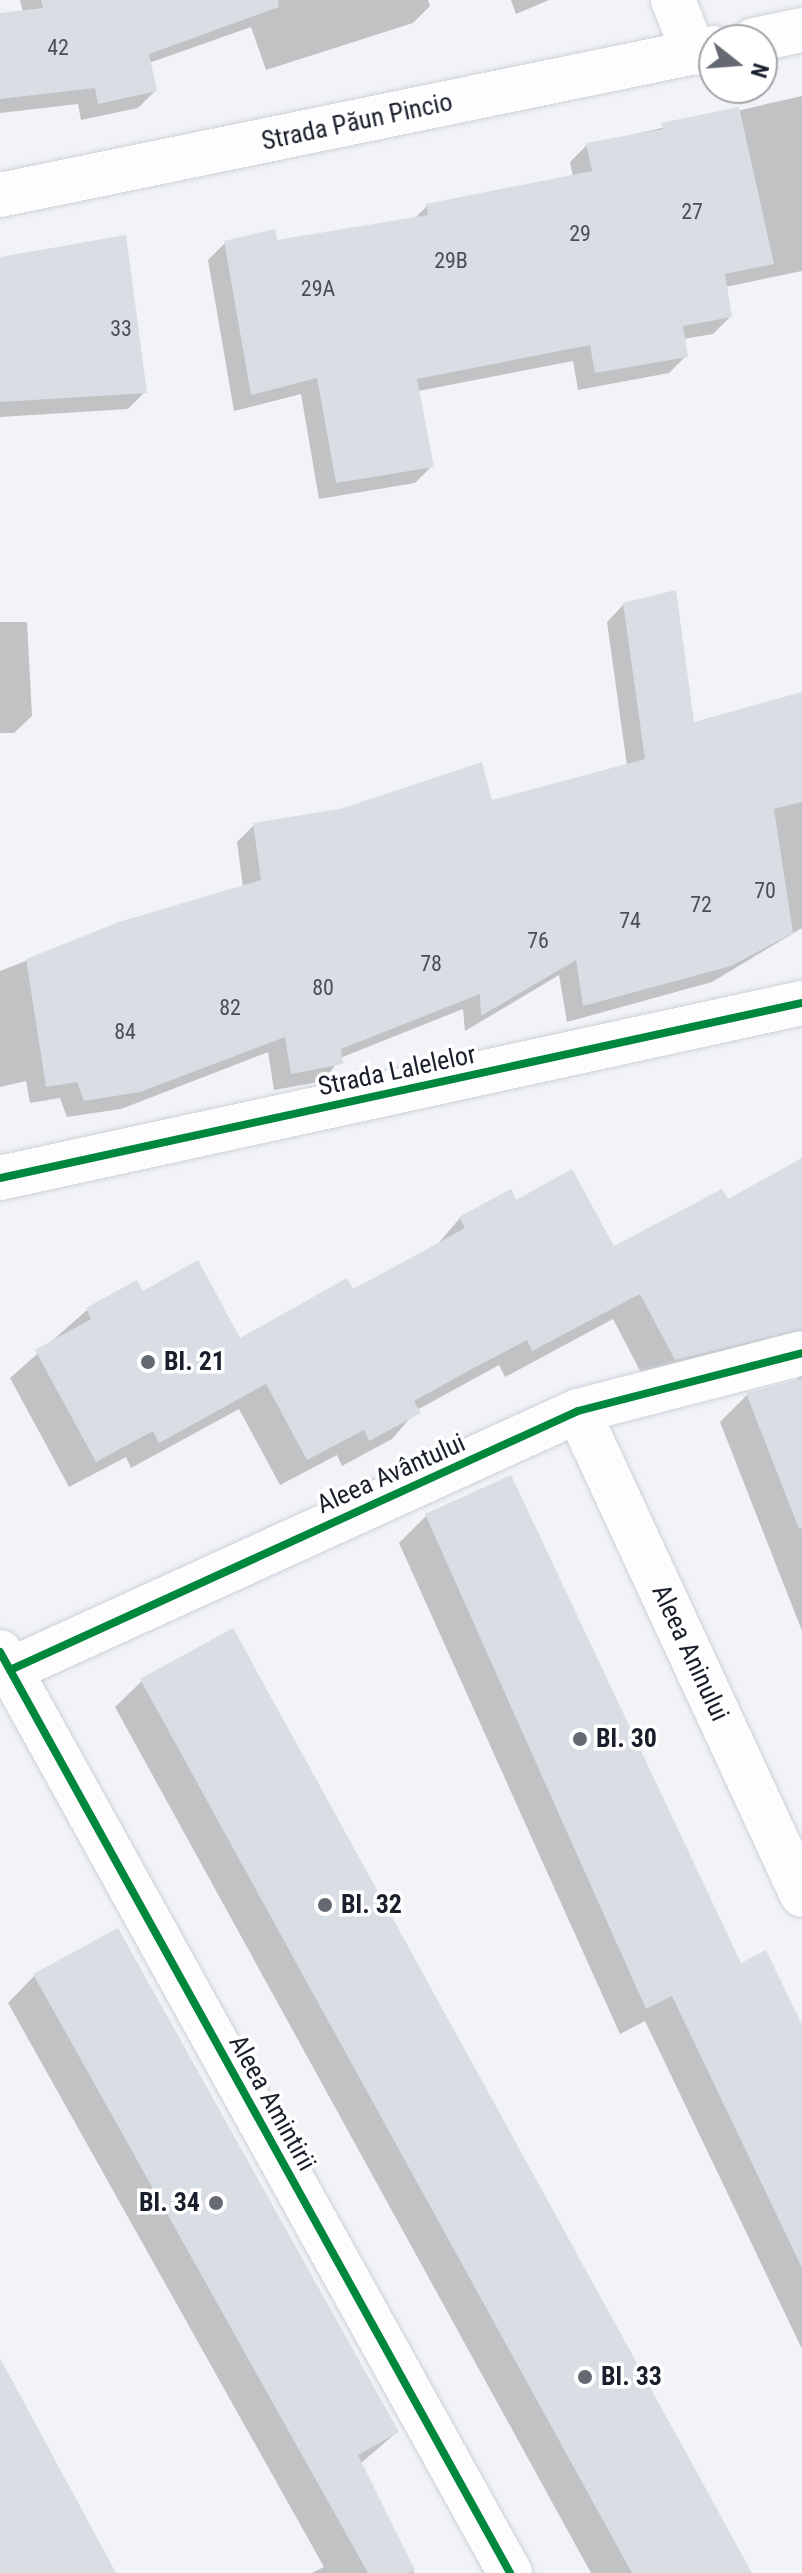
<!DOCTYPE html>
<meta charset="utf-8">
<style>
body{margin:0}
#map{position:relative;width:802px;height:2573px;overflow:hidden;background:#f1f3f6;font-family:"Roboto Condensed",sans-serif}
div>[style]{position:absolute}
.shadow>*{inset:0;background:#0003}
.building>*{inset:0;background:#d9dde4}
.roads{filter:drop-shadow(0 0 2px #cdd2d9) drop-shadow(0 0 2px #cdd2d9)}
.minor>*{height:44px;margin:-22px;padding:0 22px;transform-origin:22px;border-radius:22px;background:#fdfdfe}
.cycleway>*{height:8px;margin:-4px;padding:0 4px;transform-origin:4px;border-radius:4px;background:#00873e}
.dots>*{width:22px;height:22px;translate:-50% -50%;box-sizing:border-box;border:4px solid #fff;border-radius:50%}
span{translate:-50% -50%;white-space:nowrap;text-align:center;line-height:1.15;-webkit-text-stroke:7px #fff;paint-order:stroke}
.number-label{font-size:22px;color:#494e59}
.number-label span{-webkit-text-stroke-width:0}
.street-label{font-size:26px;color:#191f2b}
.poi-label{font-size:26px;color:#191f2b;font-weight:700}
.left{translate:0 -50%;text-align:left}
.right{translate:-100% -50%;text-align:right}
.north{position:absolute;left:698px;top:24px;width:80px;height:80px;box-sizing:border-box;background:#fff;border:2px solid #a3a5aa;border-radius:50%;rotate:107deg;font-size:22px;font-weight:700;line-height:32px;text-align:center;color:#191f2b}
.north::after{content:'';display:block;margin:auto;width:28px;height:36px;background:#656972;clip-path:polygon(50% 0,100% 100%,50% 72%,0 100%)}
</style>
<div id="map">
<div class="shadow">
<div style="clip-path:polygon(20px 0,428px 0,430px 6px,413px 23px,266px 70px,251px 27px,149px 63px,155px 91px,138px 108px,81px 120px,78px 104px,0 113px,0 15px,23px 13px)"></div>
<div style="clip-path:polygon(511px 0,549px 0,516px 14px)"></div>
<div style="clip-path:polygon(802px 96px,802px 271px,725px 287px,730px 317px,713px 334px,683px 339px,686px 356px,669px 373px,578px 390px,573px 361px,418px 391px,432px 466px,415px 483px,319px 499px,301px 394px,234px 411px,208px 260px,225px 243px,276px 242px,414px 219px,427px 206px,573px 177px,570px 162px,587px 145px)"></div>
<div style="clip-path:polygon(0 261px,145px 392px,128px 409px,0 417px)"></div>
<div style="clip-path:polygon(624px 604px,692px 725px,802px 694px,802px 928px,712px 982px,567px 1022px,559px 975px,465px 1031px,463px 1009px,340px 1058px,324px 1081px,274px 1090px,268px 1052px,121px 1109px,67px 1117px,60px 1098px,30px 1103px,26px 1081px,0 1087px,0 971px,120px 924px,243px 887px,237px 842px,254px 825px,490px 803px,627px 766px,607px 622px)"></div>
<div style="clip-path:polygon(0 622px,27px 622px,32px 716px,14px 733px,0 733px)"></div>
<div style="clip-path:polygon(727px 1202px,802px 1258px,802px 1631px,720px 1422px,747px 1395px,798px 1380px,794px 1362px,648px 1386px,613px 1319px,505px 1377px,499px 1365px,417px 1410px,392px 1439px,342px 1466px,337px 1455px,280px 1485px,239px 1409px,131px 1468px,126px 1457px,69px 1487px,10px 1378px,87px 1310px,142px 1294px,240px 1340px,352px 1292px,435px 1247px,460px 1218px,515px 1203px,613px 1249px)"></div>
<div style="clip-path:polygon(510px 1477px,740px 1966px,802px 2030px,802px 2349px,645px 2021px,620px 2034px,399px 1543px,426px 1516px)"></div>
<div style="clip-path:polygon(142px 1681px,750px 2573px,591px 2573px,115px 1707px)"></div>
<div style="clip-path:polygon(34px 1976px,397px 2432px,360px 2464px,414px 2573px,312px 2573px,324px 2567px,8px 2003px)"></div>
</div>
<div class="building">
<div style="clip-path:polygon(41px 0,278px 0,279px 7px,149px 54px,157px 91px,98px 104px,95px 88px,0 99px,0 13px,43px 8px)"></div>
<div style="clip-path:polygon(739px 107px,774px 264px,725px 274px,732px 317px,683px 326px,688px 357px,595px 373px,590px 345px,417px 379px,434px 467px,336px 483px,317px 378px,251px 395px,224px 241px,275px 229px,277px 240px,428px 215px,426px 204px,592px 171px,586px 143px,663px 129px,661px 123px)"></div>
<div style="clip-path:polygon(126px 235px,147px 393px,0 402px,0 257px)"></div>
<div style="clip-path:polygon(676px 590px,694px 722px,802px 692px,802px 802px,774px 809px,793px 933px,731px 966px,583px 1006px,576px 960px,481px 1016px,480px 994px,341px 1049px,343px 1064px,291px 1074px,285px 1037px,140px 1092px,84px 1101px,77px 1082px,46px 1087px,26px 959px,119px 922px,261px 880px,253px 823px,340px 809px,482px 762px,492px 800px,645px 759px,623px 603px)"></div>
<div style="clip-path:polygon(802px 1158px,802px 1329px,675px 1360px,640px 1294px,532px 1351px,527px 1340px,470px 1370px,414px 1401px,421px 1413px,369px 1441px,364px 1430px,307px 1460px,266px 1384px,159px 1443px,153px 1431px,96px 1462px,35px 1350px,91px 1319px,86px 1308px,137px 1280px,143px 1291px,198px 1260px,240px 1338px,347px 1278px,353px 1289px,409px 1259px,465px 1228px,459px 1217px,511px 1189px,516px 1200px,572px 1169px,614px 1246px,722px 1189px,728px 1199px)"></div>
<div style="clip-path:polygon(802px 1379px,802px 1528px,799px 1529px,746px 1393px)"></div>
<div style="clip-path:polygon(511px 1475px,741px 1963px,766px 1950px,802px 2025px,802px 2268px,672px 1996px,646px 2009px,425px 1514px)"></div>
<div style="clip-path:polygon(233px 1628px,509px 2130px,752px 2573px,632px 2573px,140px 1679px)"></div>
<div style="clip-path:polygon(118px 1928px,399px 2432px,358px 2455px,415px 2570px,409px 2573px,368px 2573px,33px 1974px)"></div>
<div style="clip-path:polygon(0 2358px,116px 2573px,0 2573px)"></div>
</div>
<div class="roads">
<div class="minor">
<div style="left:673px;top:0;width:57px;rotate:68.4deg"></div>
<div style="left:754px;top:40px;width:49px;rotate:-11.8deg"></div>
<div style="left:0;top:195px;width:729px;rotate:-11.63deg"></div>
<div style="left:0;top:1178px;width:821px;rotate:-12.31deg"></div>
<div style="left:578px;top:1411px;width:533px;rotate:65.16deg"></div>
<div style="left:0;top:1652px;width:1053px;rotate:61.02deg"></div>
<div style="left:10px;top:1670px;width:624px;rotate:-24.51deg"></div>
<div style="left:578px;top:1411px;width:231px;rotate:-14.5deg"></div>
</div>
</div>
<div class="cycleway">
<div style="left:0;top:1178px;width:821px;rotate:-12.31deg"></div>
<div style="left:0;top:1652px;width:1053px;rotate:61.02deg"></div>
<div style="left:10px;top:1670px;width:624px;rotate:-24.51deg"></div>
<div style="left:578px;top:1411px;width:231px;rotate:-14.5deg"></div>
</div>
<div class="dots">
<div style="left:148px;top:1362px;background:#656972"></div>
<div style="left:580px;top:1739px;background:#656972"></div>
<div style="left:325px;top:1905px;background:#656972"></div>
<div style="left:216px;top:2203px;background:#656972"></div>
<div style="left:585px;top:2377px;background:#656972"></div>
</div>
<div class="number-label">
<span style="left:58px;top:48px">42</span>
<span style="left:692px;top:212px">27</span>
<span style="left:580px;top:234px">29</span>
<span style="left:451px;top:261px">29B</span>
<span style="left:318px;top:289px">29A</span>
<span style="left:121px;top:329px">33</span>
<span style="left:765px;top:891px">70</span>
<span style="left:701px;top:905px">72</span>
<span style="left:630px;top:921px">74</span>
<span style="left:538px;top:941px">76</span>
<span style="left:431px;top:964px">78</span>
<span style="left:323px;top:988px">80</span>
<span style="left:230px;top:1008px">82</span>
<span style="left:125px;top:1032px">84</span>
</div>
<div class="street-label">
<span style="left:357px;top:122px;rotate:-12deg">Strada Păun Pincio</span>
<span style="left:397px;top:1071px;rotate:-12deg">Strada Lalelelor</span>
<span style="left:391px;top:1474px;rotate:-24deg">Aleea Avântului</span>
<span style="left:690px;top:1653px;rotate:65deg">Aleea Aninului</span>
<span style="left:272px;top:2103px;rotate:61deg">Aleea Amintirii</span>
</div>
<div class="poi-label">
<span class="left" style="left:164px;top:1362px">Bl. 21</span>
<span class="left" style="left:596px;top:1739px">Bl. 30</span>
<span class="left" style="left:341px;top:1905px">Bl. 32</span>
<span class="right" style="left:200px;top:2203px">Bl. 34</span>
<span class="left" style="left:601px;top:2377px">Bl. 33</span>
</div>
<div class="north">N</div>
</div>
